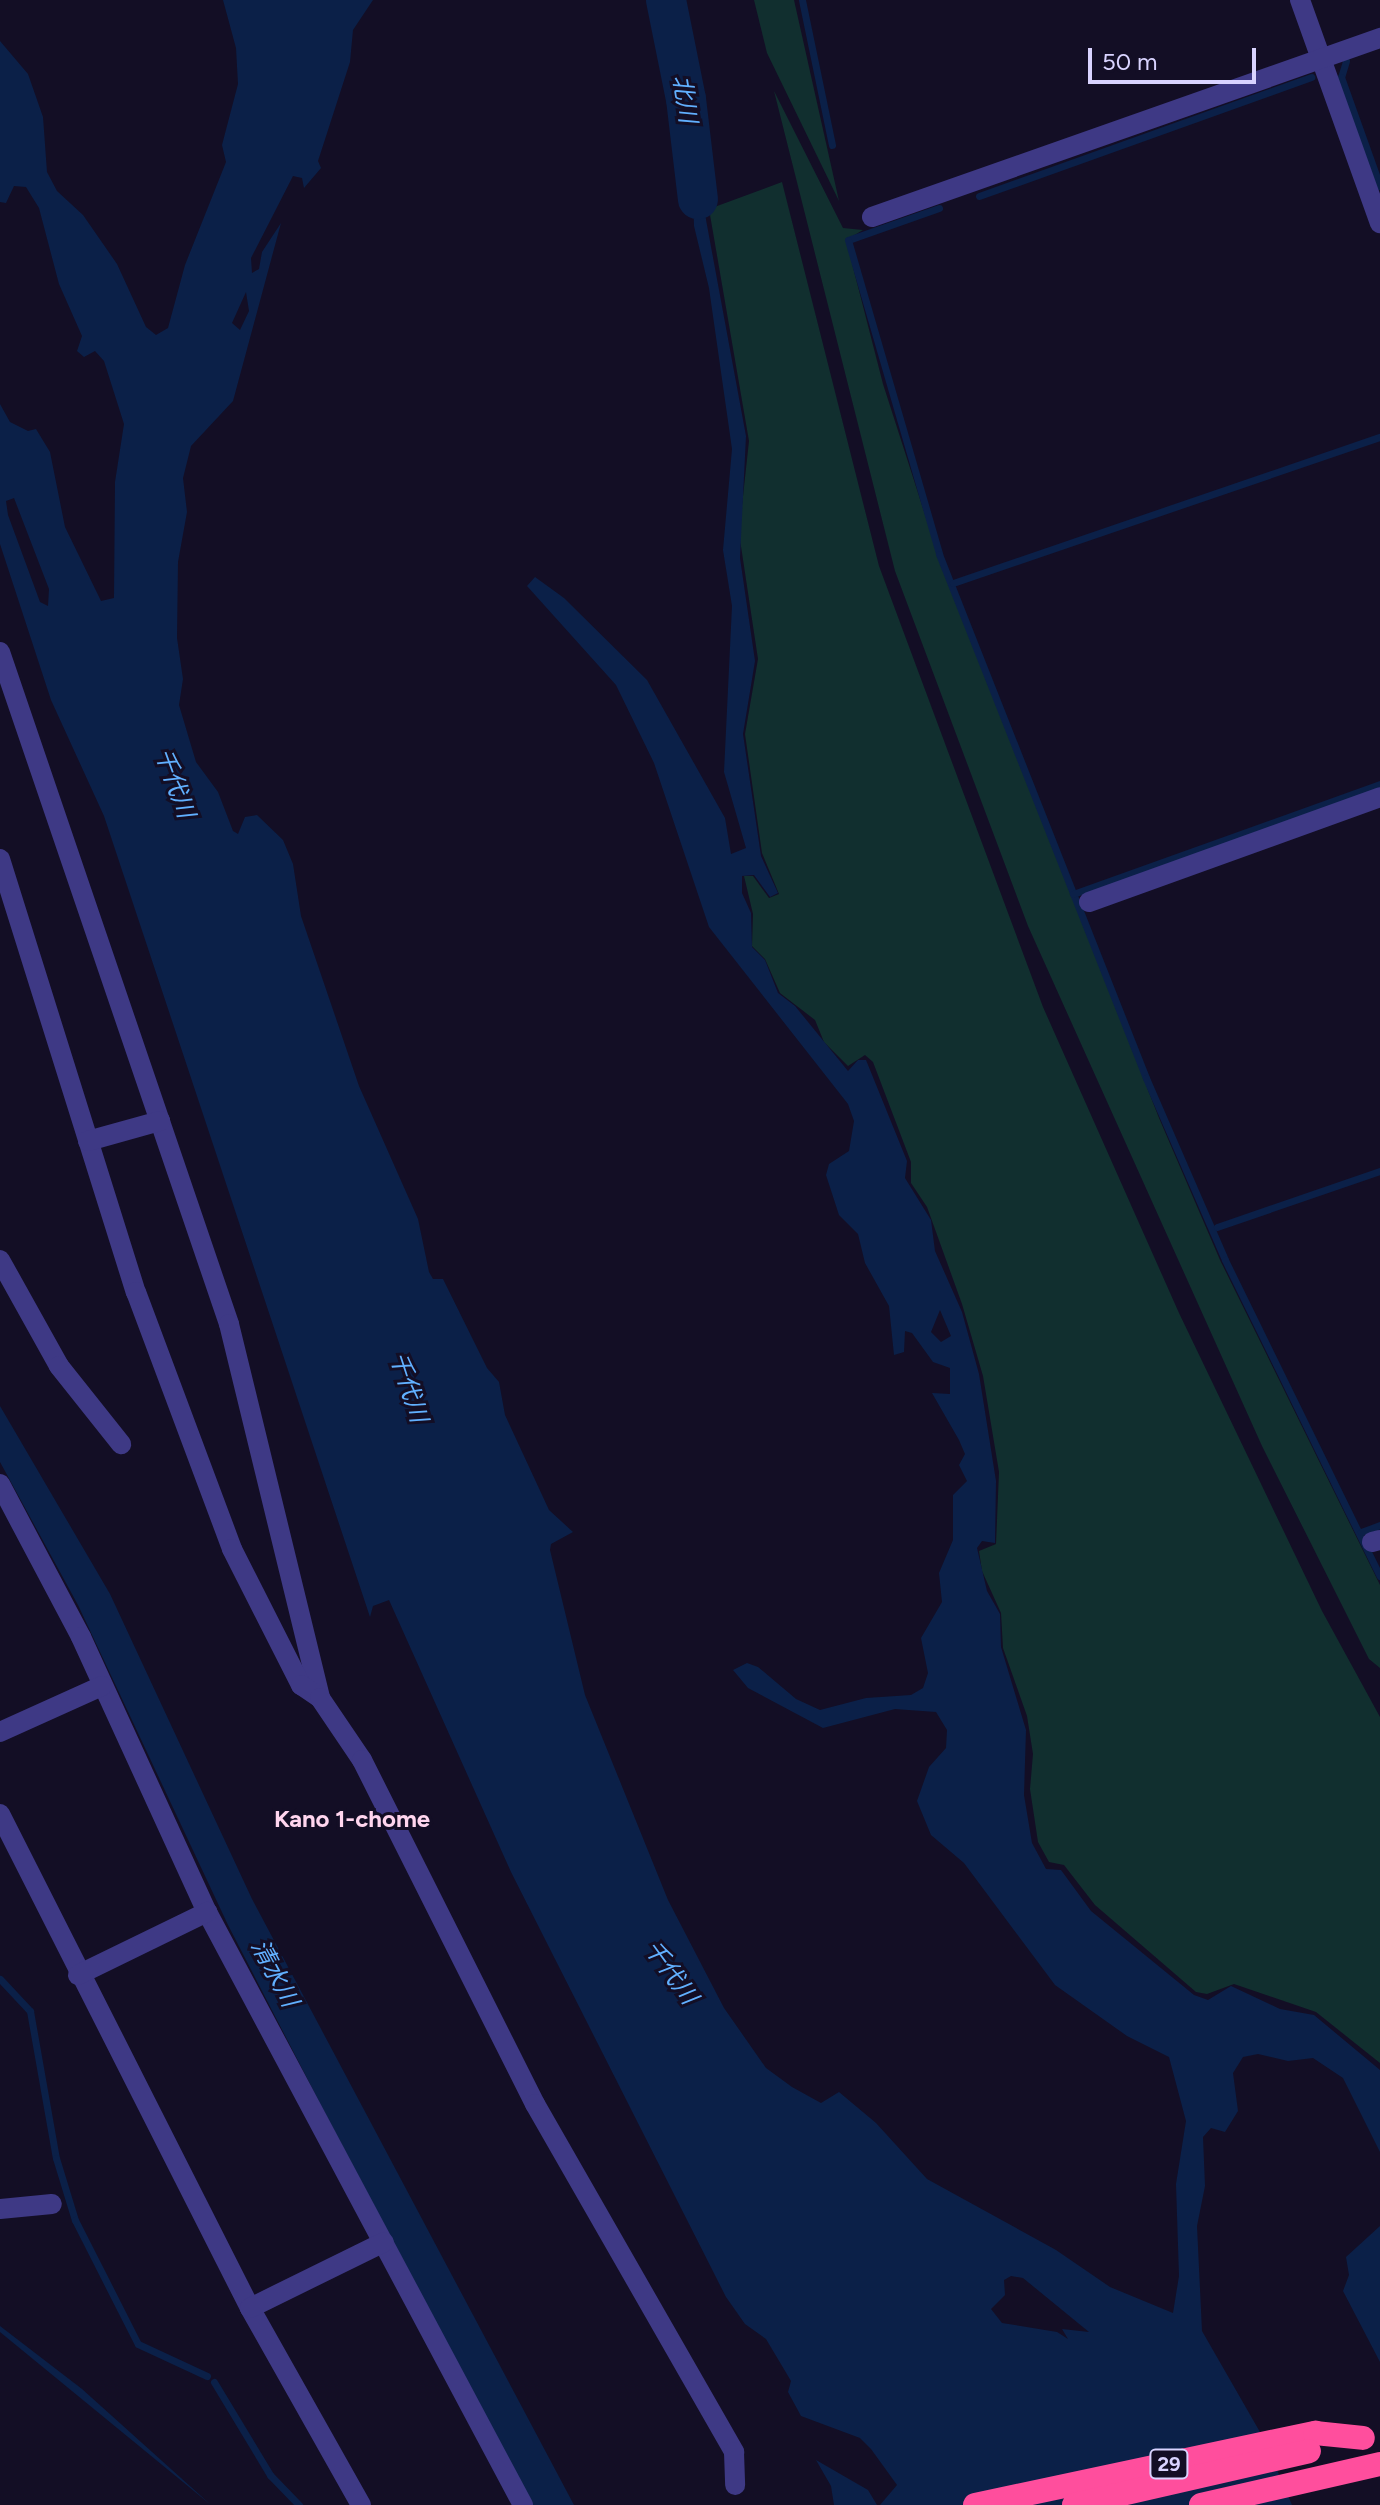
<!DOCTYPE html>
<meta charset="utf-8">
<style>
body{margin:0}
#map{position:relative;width:1380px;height:2505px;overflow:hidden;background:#130e25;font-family:Figtree,"Noto Sans JP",sans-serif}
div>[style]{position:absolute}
.green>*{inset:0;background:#112f2f}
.water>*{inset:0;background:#0b2048}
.stream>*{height:7px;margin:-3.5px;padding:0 3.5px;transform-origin:3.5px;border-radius:3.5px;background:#0b2048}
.river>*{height:40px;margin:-20px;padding:0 20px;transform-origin:20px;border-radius:20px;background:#0b2048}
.street>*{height:20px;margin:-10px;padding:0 10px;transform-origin:10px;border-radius:10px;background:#3e3985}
.highway>*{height:24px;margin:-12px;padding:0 12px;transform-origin:12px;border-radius:12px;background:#ff4e9d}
span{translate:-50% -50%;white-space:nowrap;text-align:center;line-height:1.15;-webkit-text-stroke:6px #130e25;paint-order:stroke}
.shield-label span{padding:2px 6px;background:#130e25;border:2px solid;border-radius:6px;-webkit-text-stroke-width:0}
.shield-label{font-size:20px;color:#d9d3ff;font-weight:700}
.water-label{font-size:24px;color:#61b0ff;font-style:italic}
.neighbourhood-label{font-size:24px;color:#ffd5ee;font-weight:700}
.scale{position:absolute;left:1088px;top:48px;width:168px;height:36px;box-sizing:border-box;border:4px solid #d9d3ff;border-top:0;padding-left:10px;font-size:24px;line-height:28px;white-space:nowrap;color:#d9d3ff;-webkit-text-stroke:6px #130e25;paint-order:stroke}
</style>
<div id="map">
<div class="green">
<div style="clip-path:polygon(754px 0,794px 0,839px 201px,767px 53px)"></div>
<div style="clip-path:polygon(774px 91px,843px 228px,863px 230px,846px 240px,883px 384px,938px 555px,1159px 1118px,1220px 1260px,1380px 1585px,1380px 1668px,1369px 1659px,1262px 1446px,1028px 926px,895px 571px)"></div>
<div style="clip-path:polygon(782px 182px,879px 566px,1043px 1007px,1179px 1313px,1322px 1611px,1380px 1717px,1380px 2063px,1316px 2012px,1234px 1984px,1207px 1994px,1196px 1992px,1095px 1905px,1064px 1865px,1049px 1862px,1038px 1842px,1030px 1789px,1033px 1754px,1027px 1716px,1003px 1648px,1001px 1613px,982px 1571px,979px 1551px,996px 1544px,999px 1472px,983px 1376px,962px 1304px,927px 1207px,911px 1183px,911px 1162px,873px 1062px,865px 1055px,848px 1066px,824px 1042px,815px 1020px,780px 993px,765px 959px,752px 946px,753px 914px,744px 876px,753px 876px,769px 898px,779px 894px,762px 853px,745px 734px,758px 659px,739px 533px,749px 441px,709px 209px)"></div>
</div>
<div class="water">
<div style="clip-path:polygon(evenodd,223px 0,373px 0,353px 30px,350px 62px,318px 161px,321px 168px,304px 188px,302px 178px,293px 176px,251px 258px,252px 273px,259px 269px,262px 252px,281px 223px,233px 401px,191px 446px,183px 478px,187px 512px,178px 562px,177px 638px,183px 679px,179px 705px,196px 762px,218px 792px,233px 831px,238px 834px,245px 817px,257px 815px,283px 840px,293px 864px,301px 916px,359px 1086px,418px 1219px,429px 1272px,433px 1279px,443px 1279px,487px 1368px,499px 1382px,505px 1415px,549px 1510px,573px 1532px,551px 1544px,550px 1550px,585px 1695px,668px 1900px,724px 2008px,766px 2068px,792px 2087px,821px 2103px,839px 2092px,876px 2123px,927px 2179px,1056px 2250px,1110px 2287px,1173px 2313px,1179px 2276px,1176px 2184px,1186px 2121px,1169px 2057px,1127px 2036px,1055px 1985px,964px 1863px,931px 1835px,917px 1801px,929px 1767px,946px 1748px,947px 1730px,936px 1712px,895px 1709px,823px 1728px,748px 1688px,733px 1670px,747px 1663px,758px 1667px,796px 1699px,820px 1710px,866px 1698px,911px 1695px,923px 1688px,928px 1673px,921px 1638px,942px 1602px,939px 1573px,953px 1540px,953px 1495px,967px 1481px,959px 1465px,965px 1454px,959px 1440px,932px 1393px,950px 1394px,950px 1368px,933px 1362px,912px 1333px,905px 1331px,904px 1352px,894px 1355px,889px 1306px,865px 1263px,858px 1234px,839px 1215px,826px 1175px,829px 1164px,849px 1151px,854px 1121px,848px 1104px,709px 927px,654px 763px,616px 685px,527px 586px,535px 577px,564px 598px,647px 680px,725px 818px,731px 854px,746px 848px,724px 772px,732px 606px,723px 550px,732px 449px,709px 288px,694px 226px,693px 195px,699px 192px,702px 198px,746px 436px,740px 558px,755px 661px,743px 734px,761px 856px,778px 893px,770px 897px,754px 875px,742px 876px,742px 893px,751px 913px,752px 947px,765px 960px,778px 993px,795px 1006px,848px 1071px,858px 1060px,866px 1060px,907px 1161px,905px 1178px,931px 1220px,935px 1251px,962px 1312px,979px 1374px,996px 1481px,995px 1543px,982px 1541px,977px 1548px,987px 1591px,1000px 1614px,1001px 1647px,1026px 1730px,1024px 1795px,1032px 1843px,1046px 1869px,1061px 1870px,1091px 1911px,1194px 1995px,1208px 2000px,1231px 1986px,1280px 2009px,1314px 2015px,1380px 2070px,1380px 2152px,1343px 2078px,1313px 2058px,1288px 2061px,1258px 2054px,1243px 2057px,1233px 2073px,1238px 2111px,1225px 2132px,1211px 2128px,1203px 2137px,1205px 2186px,1197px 2226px,1202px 2331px,1264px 2439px,1292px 2505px,880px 2505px,897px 2485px,871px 2449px,860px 2438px,801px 2416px,788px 2392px,791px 2381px,766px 2339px,745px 2324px,726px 2297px,511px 1872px,389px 1600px,373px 1606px,370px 1617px,104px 816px,51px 700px,0 544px,0 404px,10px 422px,28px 431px,36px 429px,50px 452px,65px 527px,101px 601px,114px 598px,115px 482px,124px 424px,104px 361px,95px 351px,84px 357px,77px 351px,82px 336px,59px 284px,39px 208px,26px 187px,14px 186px,6px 203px,0 202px,0 41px,28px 74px,43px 117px,47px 172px,57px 191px,83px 215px,117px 264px,146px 327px,156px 335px,168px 328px,185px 265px,226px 162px,222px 145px,238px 84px,236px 48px,223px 0,246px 292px,249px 311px,240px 330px,232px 323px,246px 292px,223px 0,14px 498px,49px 589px,48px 606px,40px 602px,8px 515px,6px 501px,14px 498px,223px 0,940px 1310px,951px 1336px,941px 1342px,931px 1332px,940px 1310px,223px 0,1011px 2276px,1023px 2278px,1089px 2332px,1062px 2329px,1068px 2339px,1057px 2332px,1002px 2323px,991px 2309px,1005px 2295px,1004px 2280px,1011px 2276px)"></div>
<div style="clip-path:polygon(654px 0,676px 0,697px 103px,679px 113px)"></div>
<div style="clip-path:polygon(0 1406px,110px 1594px,252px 1899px,574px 2505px,533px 2505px,324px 2111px,228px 1925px,78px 1605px,0 1462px)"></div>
<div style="clip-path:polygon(1380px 2226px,1380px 2362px,1343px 2291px,1349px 2275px,1346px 2257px)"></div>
<div style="clip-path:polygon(0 2326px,82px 2389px,211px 2505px,0 2332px)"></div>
<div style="clip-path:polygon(816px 2460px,868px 2490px,877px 2505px,834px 2505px,831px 2486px)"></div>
</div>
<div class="stream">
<div style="left:802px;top:0;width:148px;rotate:78.3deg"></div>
<div style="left:1346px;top:61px;width:17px;rotate:107deg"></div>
<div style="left:1341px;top:77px;width:116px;rotate:70.3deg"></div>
<div style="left:979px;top:196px;width:353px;rotate:-19.7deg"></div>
<div style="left:939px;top:208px;width:96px;rotate:160.6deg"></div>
<div style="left:848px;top:240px;width:327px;rotate:73.8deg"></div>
<div style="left:939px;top:554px;width:563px;rotate:68.44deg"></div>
<div style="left:1146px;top:1078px;width:198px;rotate:66.5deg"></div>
<div style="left:1225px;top:1260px;width:352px;rotate:63.9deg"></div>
<div style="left:953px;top:583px;width:451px;rotate:-18.9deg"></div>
<div style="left:1073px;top:894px;width:326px;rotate:-19.7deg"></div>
<div style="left:1217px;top:1227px;width:172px;rotate:-19deg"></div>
<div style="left:1361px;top:1532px;width:20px;rotate:-20deg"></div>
<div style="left:0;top:1979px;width:44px;rotate:46.8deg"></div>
<div style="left:30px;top:2011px;width:149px;rotate:80deg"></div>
<div style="left:56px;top:2158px;width:65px;rotate:73deg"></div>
<div style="left:75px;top:2220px;width:139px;rotate:63.1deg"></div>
<div style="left:138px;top:2344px;width:76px;rotate:24.9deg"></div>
<div style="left:214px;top:2382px;width:109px;rotate:58.9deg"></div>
<div style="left:270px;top:2475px;width:42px;rotate:46deg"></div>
</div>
<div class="river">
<div style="left:666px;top:0;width:101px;rotate:78.6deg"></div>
<div style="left:686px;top:99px;width:101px;rotate:83.2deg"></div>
</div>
<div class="street">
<div style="left:1300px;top:0;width:237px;rotate:70.3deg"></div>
<div style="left:872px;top:217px;width:539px;rotate:-19.41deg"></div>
<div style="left:0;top:652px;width:710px;rotate:71.18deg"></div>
<div style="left:229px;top:1324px;width:385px;rotate:76.3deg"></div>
<div style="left:0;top:859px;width:454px;rotate:72.6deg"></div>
<div style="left:136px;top:1292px;width:274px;rotate:69.5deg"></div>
<div style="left:232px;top:1549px;width:153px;rotate:63.1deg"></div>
<div style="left:301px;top:1685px;width:23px;rotate:34deg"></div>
<div style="left:320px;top:1698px;width:75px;rotate:55.9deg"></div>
<div style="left:362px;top:1760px;width:385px;rotate:63.3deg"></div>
<div style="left:535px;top:2104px;width:401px;rotate:60.2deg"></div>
<div style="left:734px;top:2452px;width:33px;rotate:88deg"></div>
<div style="left:1089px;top:902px;width:309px;rotate:-19.8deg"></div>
<div style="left:88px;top:1141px;width:75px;rotate:-15.5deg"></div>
<div style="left:0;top:1260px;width:121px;rotate:60.9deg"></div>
<div style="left:59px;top:1366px;width:100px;rotate:51.5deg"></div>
<div style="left:0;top:1484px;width:173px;rotate:62.1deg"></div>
<div style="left:81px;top:1637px;width:302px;rotate:65.4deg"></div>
<div style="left:207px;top:1912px;width:672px;rotate:61.95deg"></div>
<div style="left:1372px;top:1542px;width:8px;rotate:-14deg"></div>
<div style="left:0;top:1732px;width:112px;rotate:-24.3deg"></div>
<div style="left:0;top:1814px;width:554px;rotate:63.16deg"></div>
<div style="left:250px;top:2308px;width:226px;rotate:60.6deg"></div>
<div style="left:78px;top:1975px;width:144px;rotate:-26deg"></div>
<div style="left:0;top:2209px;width:52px;rotate:-5.5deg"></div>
<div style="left:250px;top:2308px;width:149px;rotate:-26.2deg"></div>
</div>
<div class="highway">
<div style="left:975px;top:2505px;width:348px;rotate:-12deg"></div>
<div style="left:1315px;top:2433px;width:48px;rotate:5.9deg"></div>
<div style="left:1074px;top:2505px;width:241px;rotate:-12.9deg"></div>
<div style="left:1201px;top:2505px;width:184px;rotate:-12.9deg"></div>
</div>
<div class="shield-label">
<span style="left:1169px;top:2464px">29</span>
</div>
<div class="water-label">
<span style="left:685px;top:99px;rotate:81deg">北川</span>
<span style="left:175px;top:783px;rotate:70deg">千代川</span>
<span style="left:409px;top:1387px;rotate:72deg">千代川</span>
<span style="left:671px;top:1972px;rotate:54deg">千代川</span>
<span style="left:275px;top:1973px;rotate:62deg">清水川</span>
</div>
<div class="neighbourhood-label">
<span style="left:352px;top:1819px">Kano 1-chome</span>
</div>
<div class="scale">50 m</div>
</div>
